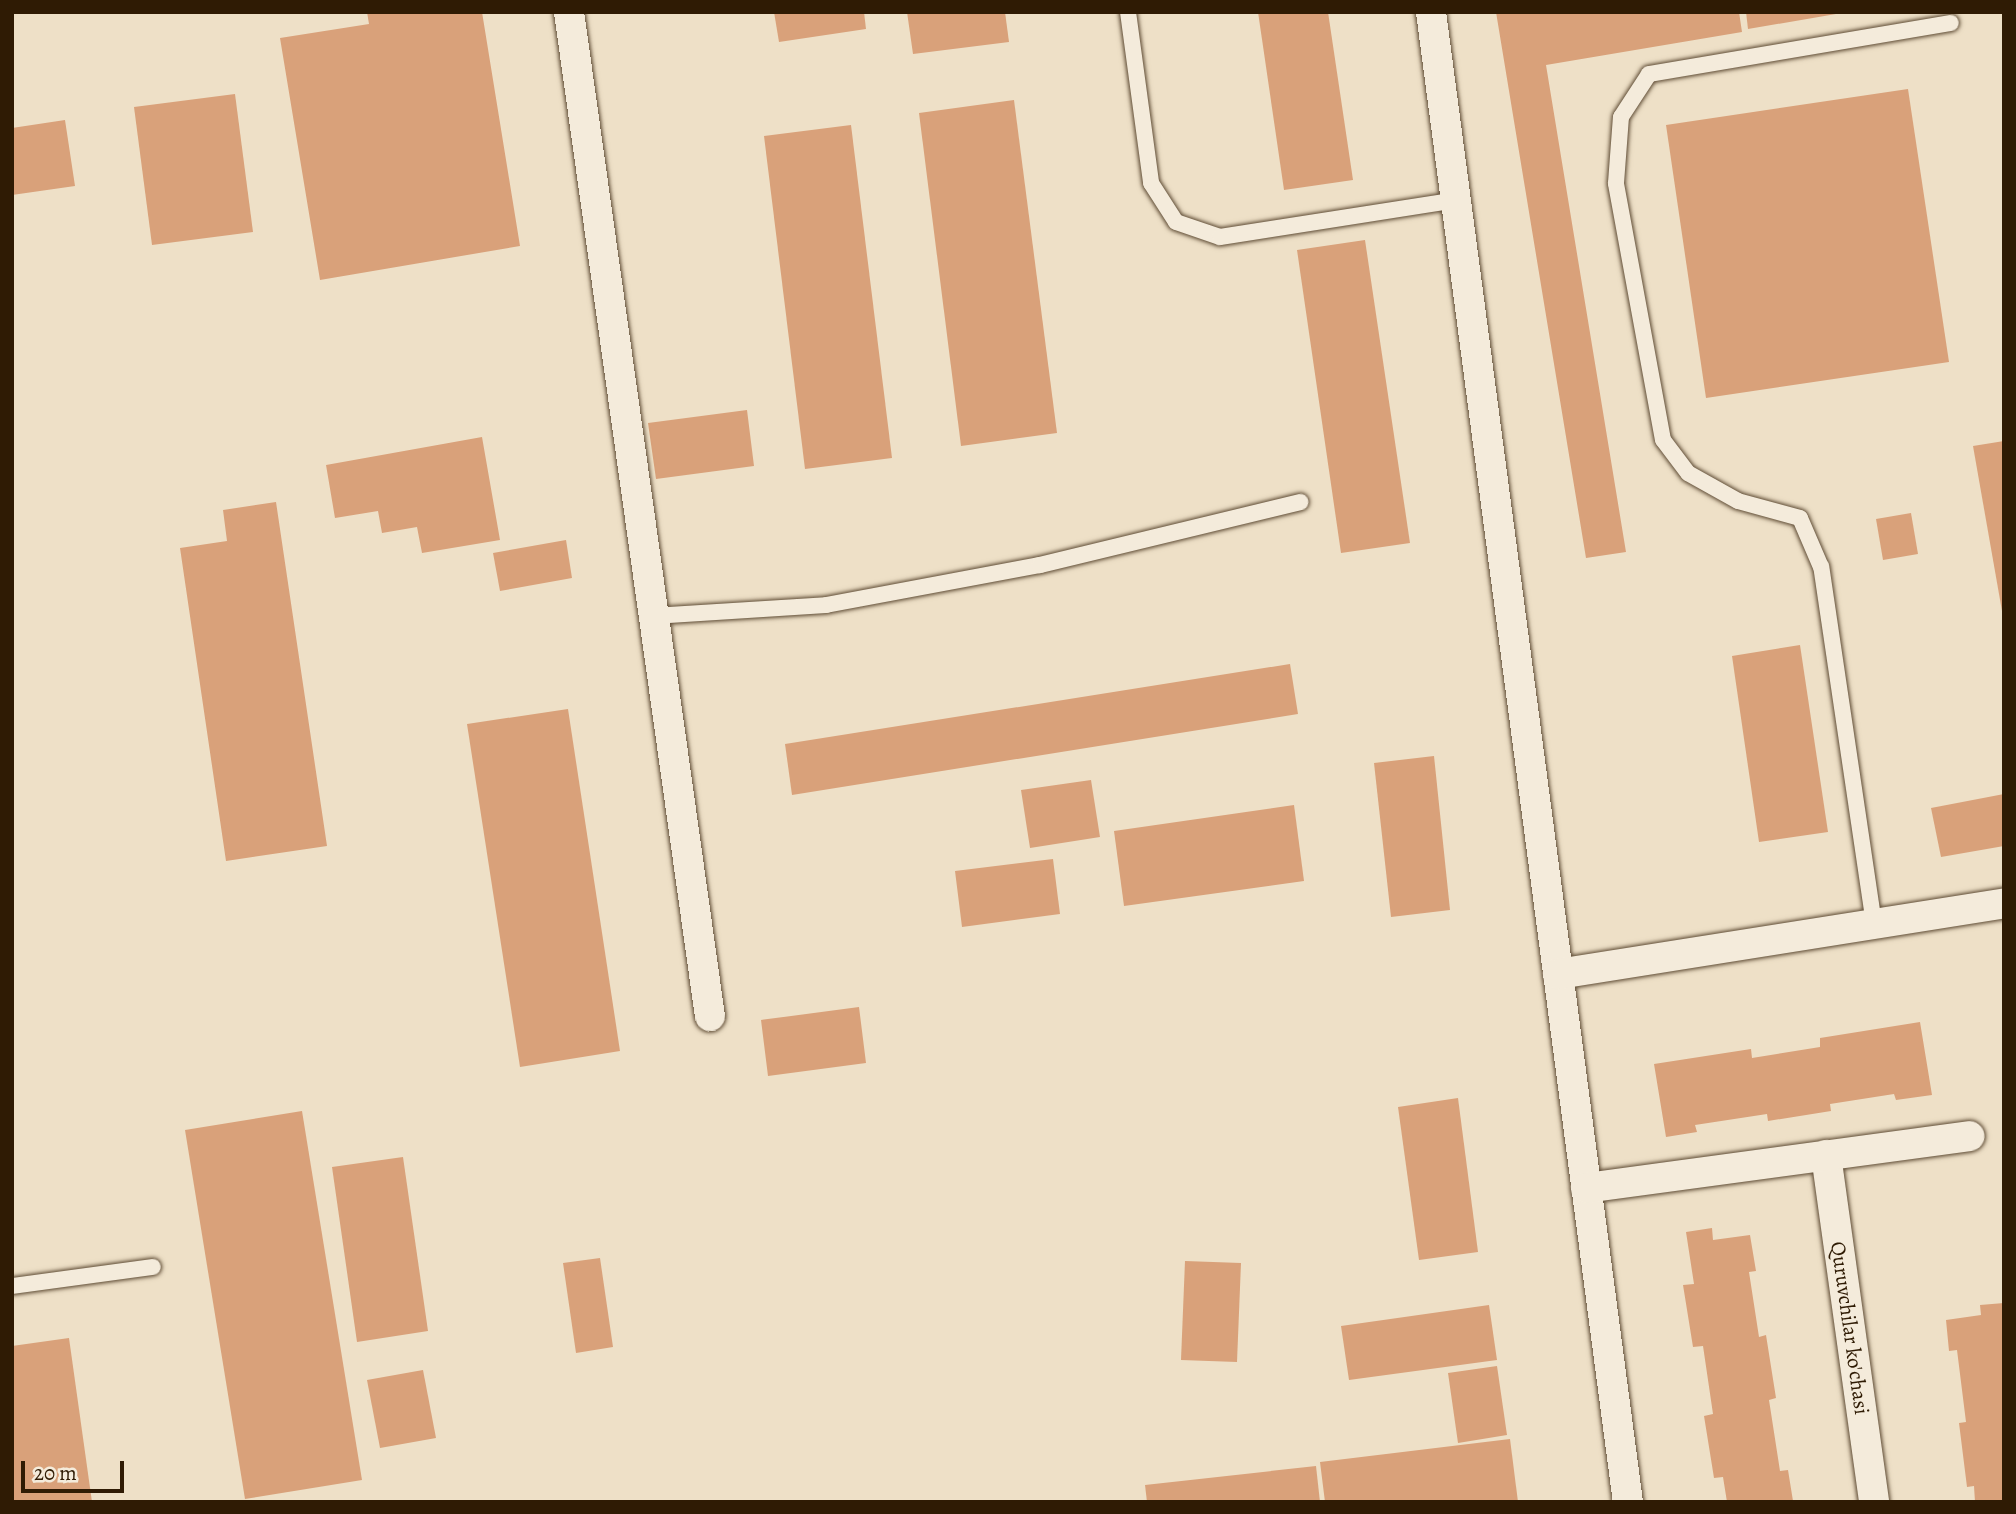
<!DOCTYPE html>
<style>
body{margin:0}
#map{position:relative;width:2016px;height:1514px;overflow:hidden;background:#eee0c7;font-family:Alegreya,serif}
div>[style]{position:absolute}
.building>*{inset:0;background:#d9a17a}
.roads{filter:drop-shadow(0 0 2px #5f4c35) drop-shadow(0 0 2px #5f4c35)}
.lane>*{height:16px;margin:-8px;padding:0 8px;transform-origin:8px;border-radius:8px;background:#f4ebdb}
.street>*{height:30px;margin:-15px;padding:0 15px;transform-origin:15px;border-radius:15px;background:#f4ebdb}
span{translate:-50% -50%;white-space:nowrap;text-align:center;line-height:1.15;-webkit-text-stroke:5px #f4ebdb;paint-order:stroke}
.street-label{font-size:21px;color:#2f1b04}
.frame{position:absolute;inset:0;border:14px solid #2f1b04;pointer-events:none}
.scale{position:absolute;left:21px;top:1461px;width:103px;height:32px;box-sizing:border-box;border:4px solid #2f1b04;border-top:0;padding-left:9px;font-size:21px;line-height:24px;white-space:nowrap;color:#2f1b04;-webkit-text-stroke:5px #f4ebdb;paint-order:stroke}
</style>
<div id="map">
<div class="building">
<div style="clip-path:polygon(367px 12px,482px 12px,520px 246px,320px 280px,280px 38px,369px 24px)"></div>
<div style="clip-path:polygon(774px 12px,864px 12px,866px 29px,779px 42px)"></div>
<div style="clip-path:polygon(907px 12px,1005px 12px,1009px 42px,913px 54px)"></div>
<div style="clip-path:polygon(1258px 12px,1328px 12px,1353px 180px,1284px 190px)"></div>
<div style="clip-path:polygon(1496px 12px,1739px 12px,1742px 32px,1546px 65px,1626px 552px,1586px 558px)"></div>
<div style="clip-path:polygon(1746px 12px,1836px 12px,1836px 14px,1748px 29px)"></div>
<div style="clip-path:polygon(1908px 89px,1949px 362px,1706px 398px,1666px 125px)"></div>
<div style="clip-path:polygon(235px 94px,253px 232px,152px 245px,134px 107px)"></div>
<div style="clip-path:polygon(1014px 100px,1057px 433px,961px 446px,919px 113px)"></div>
<div style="clip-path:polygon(65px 120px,75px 186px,12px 195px,12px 128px)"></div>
<div style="clip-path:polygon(851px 125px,892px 458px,805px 469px,764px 136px)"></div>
<div style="clip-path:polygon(1365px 240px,1410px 543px,1341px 553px,1297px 250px)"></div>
<div style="clip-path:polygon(747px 410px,754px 466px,656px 479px,648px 423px)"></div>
<div style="clip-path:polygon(482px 437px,500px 540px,422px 553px,417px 527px,382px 533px,378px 511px,335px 518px,326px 465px)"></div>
<div style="clip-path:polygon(2004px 441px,2004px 611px,2002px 611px,1973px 446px)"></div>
<div style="clip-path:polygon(276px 502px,327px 846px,226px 861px,180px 548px,227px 541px,223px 510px)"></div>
<div style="clip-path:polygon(1911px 513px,1918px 554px,1883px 560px,1876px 519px)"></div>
<div style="clip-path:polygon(566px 540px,572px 578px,500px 591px,493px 553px)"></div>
<div style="clip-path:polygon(1800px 645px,1828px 832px,1759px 842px,1732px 656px)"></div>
<div style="clip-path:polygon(1290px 664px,1298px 714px,792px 795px,785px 744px)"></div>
<div style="clip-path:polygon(568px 709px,620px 1051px,520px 1067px,467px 724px)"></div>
<div style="clip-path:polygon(1434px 756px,1450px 910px,1391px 917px,1374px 763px)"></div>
<div style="clip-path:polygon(1091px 780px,1100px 837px,1030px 848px,1021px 790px)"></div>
<div style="clip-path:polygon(2004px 794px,2004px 846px,1941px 857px,1931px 808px)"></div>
<div style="clip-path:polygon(1294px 805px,1304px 881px,1124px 906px,1114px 831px)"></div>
<div style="clip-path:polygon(1053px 859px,1060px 914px,962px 927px,955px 871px)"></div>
<div style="clip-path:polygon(859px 1007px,866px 1063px,768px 1076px,761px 1020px)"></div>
<div style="clip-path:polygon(1920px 1022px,1932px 1095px,1896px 1100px,1894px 1094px,1830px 1104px,1831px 1111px,1768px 1121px,1767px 1114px,1695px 1125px,1697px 1132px,1666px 1137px,1654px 1064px,1751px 1049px,1752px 1058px,1820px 1047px,1820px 1038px)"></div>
<div style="clip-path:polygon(1458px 1098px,1478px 1252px,1419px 1260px,1398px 1107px)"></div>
<div style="clip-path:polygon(302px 1111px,362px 1480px,245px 1499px,185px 1130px)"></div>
<div style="clip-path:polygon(403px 1157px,428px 1331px,357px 1342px,332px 1167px)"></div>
<div style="clip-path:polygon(1712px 1228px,1713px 1240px,1750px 1235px,1756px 1271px,1749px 1272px,1759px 1337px,1766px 1335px,1776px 1398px,1769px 1400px,1780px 1471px,1788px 1470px,1793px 1501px,1727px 1502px,1723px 1477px,1714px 1478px,1704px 1416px,1713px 1414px,1703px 1346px,1693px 1347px,1683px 1285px,1694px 1284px,1686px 1232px)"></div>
<div style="clip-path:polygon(600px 1258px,613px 1347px,576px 1353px,563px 1263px)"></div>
<div style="clip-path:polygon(1185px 1261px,1241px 1263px,1237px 1362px,1181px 1360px)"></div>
<div style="clip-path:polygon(2004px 1303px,2004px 1502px,1975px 1502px,1974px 1486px,1967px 1487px,1959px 1423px,1966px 1422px,1957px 1350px,1949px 1351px,1946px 1320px,1981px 1315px,1980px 1305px)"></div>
<div style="clip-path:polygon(1489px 1305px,1497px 1360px,1349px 1380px,1341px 1326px)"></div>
<div style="clip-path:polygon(69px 1338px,92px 1502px,12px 1502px,12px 1346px)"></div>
<div style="clip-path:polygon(1497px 1366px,1507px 1435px,1458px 1443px,1448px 1373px)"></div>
<div style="clip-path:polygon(423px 1370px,436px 1438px,380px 1448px,367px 1380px)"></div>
<div style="clip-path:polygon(1510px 1439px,1518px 1502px,1325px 1502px,1320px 1462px)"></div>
<div style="clip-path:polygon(1316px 1466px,1320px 1502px,1147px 1502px,1145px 1485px)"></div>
</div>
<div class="roads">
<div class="lane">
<div style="left:1128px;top:12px;width:173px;rotate:82.3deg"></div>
<div style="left:1151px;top:183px;width:46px;rotate:57.3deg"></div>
<div style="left:1176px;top:222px;width:46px;rotate:18.8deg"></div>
<div style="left:1220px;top:237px;width:239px;rotate:-8.9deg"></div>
<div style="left:653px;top:616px;width:173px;rotate:-3.6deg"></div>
<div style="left:826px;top:605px;width:218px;rotate:-10.6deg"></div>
<div style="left:1040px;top:565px;width:268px;rotate:-13.6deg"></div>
<div style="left:1874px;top:924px;width:361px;rotate:-98.4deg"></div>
<div style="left:1821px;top:567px;width:53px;rotate:-113.2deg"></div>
<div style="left:1800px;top:518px;width:64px;rotate:-164.7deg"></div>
<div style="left:1738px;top:501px;width:57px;rotate:-150.8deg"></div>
<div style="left:1688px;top:473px;width:41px;rotate:-127.1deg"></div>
<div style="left:1663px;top:440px;width:261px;rotate:-100.4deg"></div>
<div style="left:1616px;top:183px;width:66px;rotate:-85.7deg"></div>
<div style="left:1621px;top:117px;width:51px;rotate:-56.9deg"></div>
<div style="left:1649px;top:74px;width:306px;rotate:-9.6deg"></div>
<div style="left:12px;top:1286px;width:142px;rotate:-7.7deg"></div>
</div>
<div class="street">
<div style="left:569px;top:12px;width:1014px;rotate:82.01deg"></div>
<div style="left:1431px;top:12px;width:1503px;rotate:82.47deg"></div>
<div style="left:1558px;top:974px;width:452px;rotate:-9deg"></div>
<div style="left:1826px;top:1155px;width:350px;rotate:82.1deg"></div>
<div style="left:1586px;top:1188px;width:387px;rotate:-7.7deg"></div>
</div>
</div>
<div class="street-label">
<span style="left:1850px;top:1328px;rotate:82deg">Quruvchilar ko'chasi</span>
</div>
<div class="frame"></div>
<div class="scale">20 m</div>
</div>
